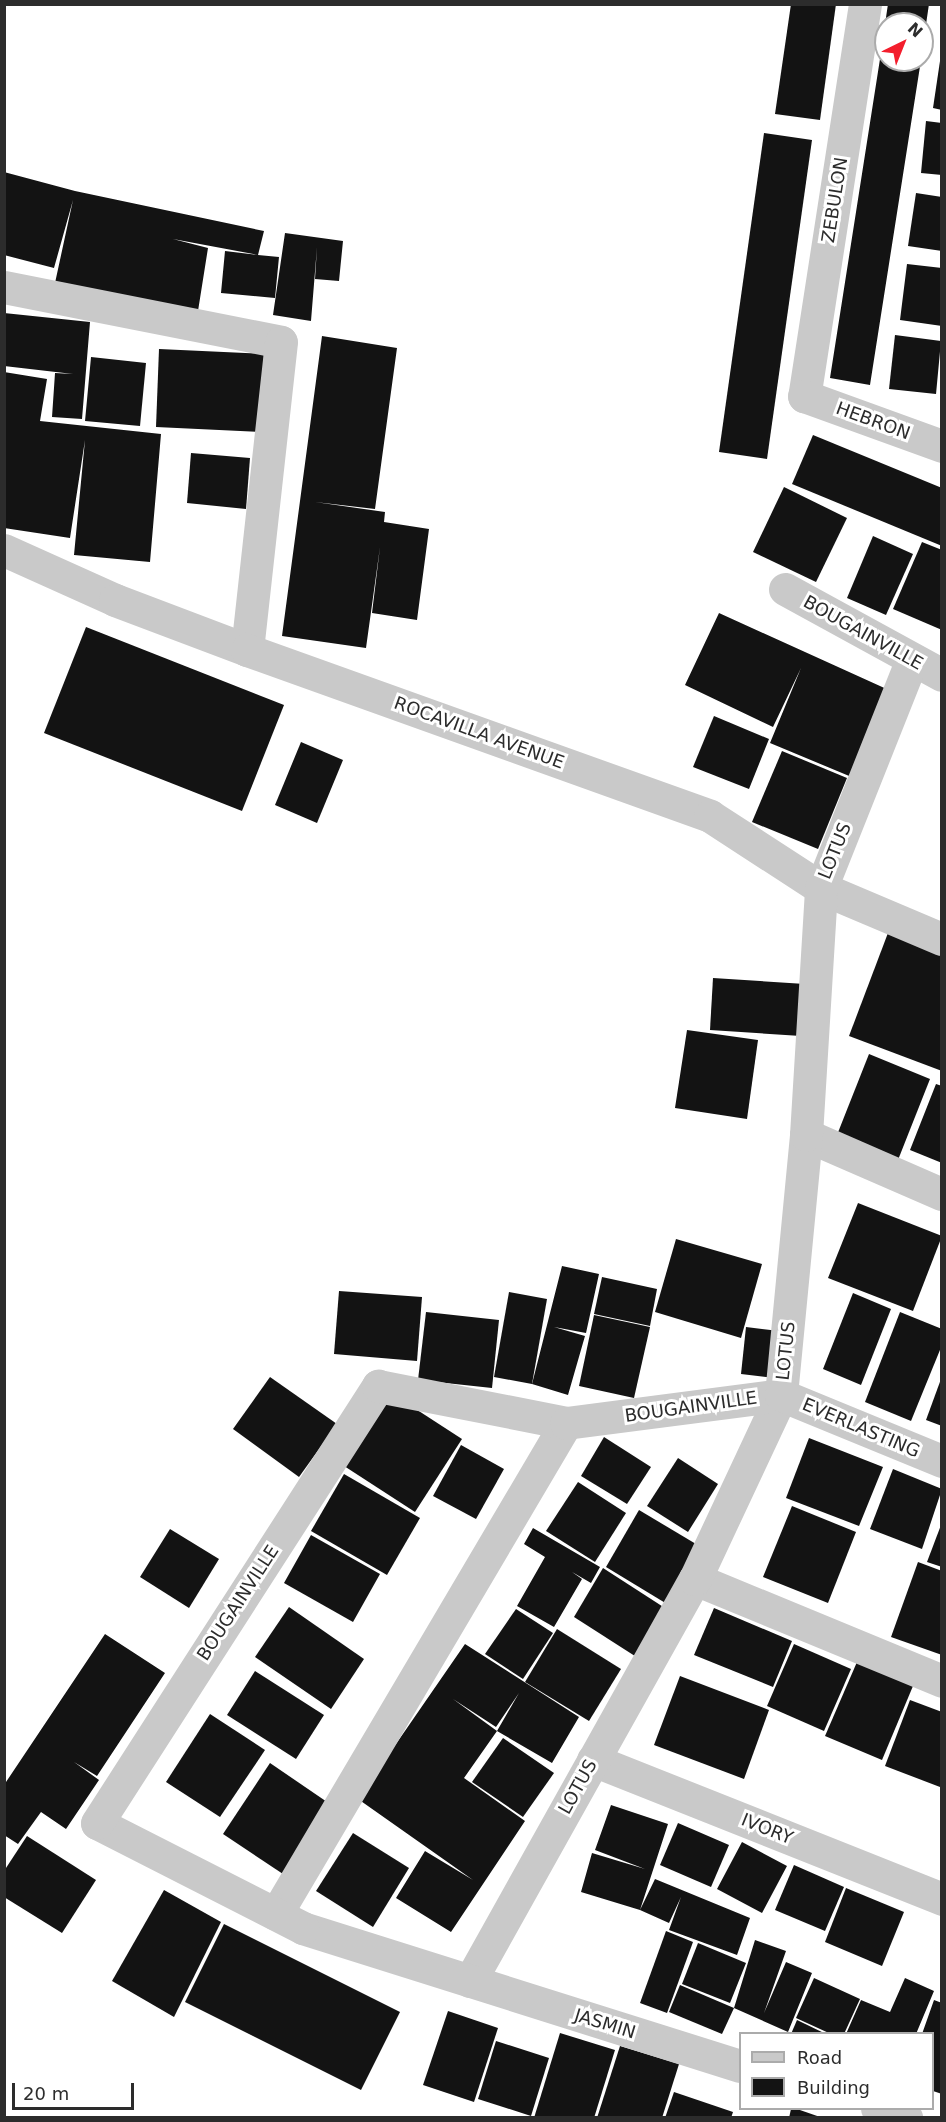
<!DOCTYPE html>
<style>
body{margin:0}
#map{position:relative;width:946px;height:2122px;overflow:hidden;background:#fff;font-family:"DejaVu Sans",sans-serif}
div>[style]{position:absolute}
.building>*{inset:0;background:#131313}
.minor>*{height:33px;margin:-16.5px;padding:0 16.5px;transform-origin:16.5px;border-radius:16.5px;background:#c9c9c9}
span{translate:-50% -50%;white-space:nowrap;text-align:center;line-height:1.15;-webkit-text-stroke:6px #fff;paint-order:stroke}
.street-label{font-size:18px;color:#2c2c2c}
.frame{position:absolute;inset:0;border:6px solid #2c2c2c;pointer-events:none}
.legend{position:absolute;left:739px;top:2032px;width:195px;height:78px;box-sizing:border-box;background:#fff;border:2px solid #ababab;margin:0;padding:8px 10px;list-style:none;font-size:18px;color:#2c2c2c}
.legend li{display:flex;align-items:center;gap:12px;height:30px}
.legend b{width:30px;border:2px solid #ababab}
.north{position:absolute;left:874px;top:12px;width:60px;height:60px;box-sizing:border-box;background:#fff;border:2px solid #ababab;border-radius:50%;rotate:43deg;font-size:16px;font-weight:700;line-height:24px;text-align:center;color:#2c2c2c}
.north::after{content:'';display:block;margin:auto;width:21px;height:27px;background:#f31e2d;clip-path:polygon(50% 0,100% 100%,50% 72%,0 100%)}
.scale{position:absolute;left:12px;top:2083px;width:122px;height:27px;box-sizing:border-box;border:3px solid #2c2c2c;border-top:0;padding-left:8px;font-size:18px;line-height:21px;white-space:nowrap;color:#2c2c2c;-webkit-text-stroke:4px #fff;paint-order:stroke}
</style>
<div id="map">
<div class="building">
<div style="clip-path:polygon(791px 4px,836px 4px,820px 120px,775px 114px)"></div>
<div style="clip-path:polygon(888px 4px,929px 4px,923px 45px,922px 24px,885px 24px)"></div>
<div style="clip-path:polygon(885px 27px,886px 60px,921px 60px,870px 385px,830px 378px)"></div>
<div style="clip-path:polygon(940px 61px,942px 61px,942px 110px,933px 108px)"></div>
<div style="clip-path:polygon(926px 121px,942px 123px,942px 175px,921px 173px)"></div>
<div style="clip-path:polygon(764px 133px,812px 140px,767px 459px,719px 452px)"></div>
<div style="clip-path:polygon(4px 172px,75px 191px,264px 231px,258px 255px,279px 257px,275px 298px,221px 293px,225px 251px,258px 255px,173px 239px,208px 248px,198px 311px,55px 283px,73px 200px,54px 268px,4px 255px)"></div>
<div style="clip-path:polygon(916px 193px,942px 197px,942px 251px,908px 246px)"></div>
<div style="clip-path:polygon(285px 233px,343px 241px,339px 281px,315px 279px,317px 247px,311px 321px,273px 315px)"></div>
<div style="clip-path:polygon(907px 264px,942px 268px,942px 326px,900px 320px)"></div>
<div style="clip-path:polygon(4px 313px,90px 322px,82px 419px,52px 417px,55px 373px,73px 374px,4px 366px)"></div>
<div style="clip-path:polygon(895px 335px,941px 341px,936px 394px,889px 389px)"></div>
<div style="clip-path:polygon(322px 336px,397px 348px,375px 509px,315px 502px,385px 512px,384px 522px,429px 529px,417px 620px,372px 613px,380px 547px,366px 648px,282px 636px)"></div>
<div style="clip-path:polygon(159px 349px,264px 354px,261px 432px,156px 427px)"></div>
<div style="clip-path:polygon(91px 357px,146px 363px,140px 426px,85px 421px)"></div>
<div style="clip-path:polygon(4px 372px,47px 379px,40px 421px,161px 434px,150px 562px,74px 555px,85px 440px,70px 538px,4px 528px)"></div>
<div style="clip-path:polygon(813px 435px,942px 488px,942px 546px,792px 484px)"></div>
<div style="clip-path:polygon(191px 453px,250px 458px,246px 509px,187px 503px)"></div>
<div style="clip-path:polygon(784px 487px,847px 518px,816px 582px,753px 552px)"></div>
<div style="clip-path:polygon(873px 536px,913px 554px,886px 615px,847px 598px)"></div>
<div style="clip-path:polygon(922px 542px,942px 550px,942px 630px,893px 609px)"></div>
<div style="clip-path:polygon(719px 613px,891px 691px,854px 778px,770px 743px,801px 668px,773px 727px,685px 685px)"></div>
<div style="clip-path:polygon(86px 627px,284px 705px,242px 811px,44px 733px)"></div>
<div style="clip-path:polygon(714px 716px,769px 739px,749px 789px,693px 767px)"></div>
<div style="clip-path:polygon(301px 742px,343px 760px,317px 823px,275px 805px)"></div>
<div style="clip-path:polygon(782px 751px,847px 778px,818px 849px,752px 822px)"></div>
<div style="clip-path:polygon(891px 925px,942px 944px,942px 1071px,849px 1036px)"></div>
<div style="clip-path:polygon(713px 978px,805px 984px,801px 1036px,710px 1030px)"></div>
<div style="clip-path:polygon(687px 1030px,758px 1040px,747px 1119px,675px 1108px)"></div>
<div style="clip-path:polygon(869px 1054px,930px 1079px,896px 1165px,835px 1140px)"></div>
<div style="clip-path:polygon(936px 1084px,942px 1086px,942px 1163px,910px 1150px)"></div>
<div style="clip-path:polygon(858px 1203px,942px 1236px,913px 1311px,828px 1278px)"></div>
<div style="clip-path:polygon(676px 1239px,762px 1264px,741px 1338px,655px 1312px)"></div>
<div style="clip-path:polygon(562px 1266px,599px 1274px,586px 1333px,554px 1327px,585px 1336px,568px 1395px,532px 1384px)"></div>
<div style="clip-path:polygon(602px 1277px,657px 1289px,650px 1326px,594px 1314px)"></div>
<div style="clip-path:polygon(339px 1291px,422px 1297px,417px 1361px,334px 1354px)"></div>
<div style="clip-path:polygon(509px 1292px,547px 1299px,532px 1384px,494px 1377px)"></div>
<div style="clip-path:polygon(853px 1293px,891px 1309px,861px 1385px,823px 1369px)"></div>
<div style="clip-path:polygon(426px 1312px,499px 1320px,492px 1388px,418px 1380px)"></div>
<div style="clip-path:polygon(900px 1312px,942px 1329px,942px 1345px,911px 1421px,865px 1402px)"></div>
<div style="clip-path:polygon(594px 1315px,650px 1327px,634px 1398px,579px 1386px)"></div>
<div style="clip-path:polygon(746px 1327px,779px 1331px,774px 1378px,741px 1374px)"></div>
<div style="clip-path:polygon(270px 1377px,337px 1424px,299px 1477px,233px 1429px)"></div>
<div style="clip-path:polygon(941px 1379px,942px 1379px,942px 1426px,926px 1420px)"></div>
<div style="clip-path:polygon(388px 1391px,462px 1439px,415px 1512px,341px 1464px)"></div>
<div style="clip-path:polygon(604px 1437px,651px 1467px,627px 1504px,581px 1476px)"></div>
<div style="clip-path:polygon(809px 1438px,883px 1467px,859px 1526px,786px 1498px)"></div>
<div style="clip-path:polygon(461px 1445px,504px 1469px,476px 1519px,433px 1496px)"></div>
<div style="clip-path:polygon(678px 1458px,718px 1484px,688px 1532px,647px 1506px)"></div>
<div style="clip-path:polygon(893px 1469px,942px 1489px,922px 1549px,870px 1529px)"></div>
<div style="clip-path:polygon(344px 1474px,420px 1518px,387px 1575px,311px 1531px)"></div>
<div style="clip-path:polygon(578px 1482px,626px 1513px,595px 1562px,546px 1531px)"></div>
<div style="clip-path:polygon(792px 1506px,856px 1532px,828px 1603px,763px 1577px)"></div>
<div style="clip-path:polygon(639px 1510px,701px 1547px,667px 1604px,606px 1567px)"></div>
<div style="clip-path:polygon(941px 1525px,942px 1525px,942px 1567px,927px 1562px)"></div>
<div style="clip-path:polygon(533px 1528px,600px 1567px,591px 1583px,572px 1572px,582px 1579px,554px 1627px,517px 1606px,545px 1557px,524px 1544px)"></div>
<div style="clip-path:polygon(170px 1529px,219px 1559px,189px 1608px,140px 1577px)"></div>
<div style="clip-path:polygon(311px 1535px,380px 1574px,353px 1622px,284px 1583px)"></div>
<div style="clip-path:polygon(918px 1562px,942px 1571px,942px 1655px,891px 1637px)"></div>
<div style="clip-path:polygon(603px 1568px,668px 1610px,638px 1658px,574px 1617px)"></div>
<div style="clip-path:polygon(289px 1607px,364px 1659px,331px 1709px,255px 1657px)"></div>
<div style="clip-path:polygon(714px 1608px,792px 1641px,773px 1687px,694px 1655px)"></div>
<div style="clip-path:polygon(516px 1609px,553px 1633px,523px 1679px,485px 1654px)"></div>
<div style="clip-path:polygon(557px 1629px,621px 1669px,589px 1721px,525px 1682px)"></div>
<div style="clip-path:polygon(105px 1634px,165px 1673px,97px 1776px,74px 1762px,99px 1780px,66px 1829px,41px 1812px,18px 1844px,4px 1835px,4px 1785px)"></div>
<div style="clip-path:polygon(465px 1644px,579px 1717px,552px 1763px,497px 1731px,519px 1693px,496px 1727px,453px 1699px,497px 1731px,464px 1778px,525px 1821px,451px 1932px,396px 1898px,425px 1851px,473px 1880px,358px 1799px)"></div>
<div style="clip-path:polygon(794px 1644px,851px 1669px,824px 1731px,767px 1706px)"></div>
<div style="clip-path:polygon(857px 1662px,913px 1686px,882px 1760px,825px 1736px)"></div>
<div style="clip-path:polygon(255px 1671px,324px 1715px,296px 1759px,227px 1715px)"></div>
<div style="clip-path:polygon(680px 1676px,769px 1710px,744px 1779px,654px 1745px)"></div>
<div style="clip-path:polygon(910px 1700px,942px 1712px,940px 1787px,885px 1766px)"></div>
<div style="clip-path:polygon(210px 1714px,265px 1750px,220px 1817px,166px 1782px)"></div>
<div style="clip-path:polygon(503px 1738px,554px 1773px,523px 1817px,472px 1782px)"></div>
<div style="clip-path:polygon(270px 1763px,330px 1804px,283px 1874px,223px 1834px)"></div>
<div style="clip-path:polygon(611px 1805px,668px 1824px,640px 1910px,655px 1879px,750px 1918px,737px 1955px,669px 1930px,681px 1897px,669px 1923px,640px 1910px,581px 1892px,592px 1853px,645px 1869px,595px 1850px)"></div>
<div style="clip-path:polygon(678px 1823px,729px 1845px,711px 1887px,660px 1865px)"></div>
<div style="clip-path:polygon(353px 1833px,409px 1868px,373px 1927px,316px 1891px)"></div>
<div style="clip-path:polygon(27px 1836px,96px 1880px,62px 1933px,4px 1897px,4px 1871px)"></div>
<div style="clip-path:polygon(742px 1842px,787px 1866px,762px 1913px,717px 1889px)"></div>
<div style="clip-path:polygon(794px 1865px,844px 1887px,825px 1931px,775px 1910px)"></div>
<div style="clip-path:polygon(846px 1888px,904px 1912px,882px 1966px,825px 1942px)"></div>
<div style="clip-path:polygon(164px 1890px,221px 1922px,174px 2017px,112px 1981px)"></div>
<div style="clip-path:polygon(224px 1924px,400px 2012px,361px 2090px,185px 2002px)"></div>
<div style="clip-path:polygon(666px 1931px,693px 1942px,667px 2013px,640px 2003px)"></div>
<div style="clip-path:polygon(755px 1940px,786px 1951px,764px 2013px,786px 1962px,812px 1973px,788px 2032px,734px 2008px)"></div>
<div style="clip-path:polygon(698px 1943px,746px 1963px,730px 2003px,682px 1984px)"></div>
<div style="clip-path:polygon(814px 1978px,860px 1999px,844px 2034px,831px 2034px,796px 2018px)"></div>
<div style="clip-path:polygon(905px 1978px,934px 1991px,916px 2034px,846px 2034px,861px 2000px,890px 2012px)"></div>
<div style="clip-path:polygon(680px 1985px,734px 2008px,722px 2034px,669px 2012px)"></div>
<div style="clip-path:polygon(934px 2000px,942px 2003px,942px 2094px,933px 2091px,933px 2034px,922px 2034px)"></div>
<div style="clip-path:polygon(448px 2011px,498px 2028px,474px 2102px,423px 2085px)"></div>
<div style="clip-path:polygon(797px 2020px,826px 2034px,791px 2034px)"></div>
<div style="clip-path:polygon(560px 2033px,615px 2050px,594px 2118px,534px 2118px)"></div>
<div style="clip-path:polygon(496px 2041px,549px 2058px,531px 2116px,478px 2099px)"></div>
<div style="clip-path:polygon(620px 2046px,679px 2064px,662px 2118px,597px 2118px)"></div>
<div style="clip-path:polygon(674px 2092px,733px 2112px,731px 2118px,665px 2118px)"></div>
<div style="clip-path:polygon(791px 2109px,797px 2109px,823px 2118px,789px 2118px)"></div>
</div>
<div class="minor">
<div style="left:865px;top:4px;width:397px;rotate:98.8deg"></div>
<div style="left:804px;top:396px;width:147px;rotate:19.9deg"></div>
<div style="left:4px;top:287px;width:282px;rotate:11.2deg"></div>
<div style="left:281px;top:342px;width:310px;rotate:96.3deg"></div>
<div style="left:4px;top:550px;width:122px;rotate:24.2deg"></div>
<div style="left:115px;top:600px;width:141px;rotate:20.7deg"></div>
<div style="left:247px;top:650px;width:492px;rotate:19.7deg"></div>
<div style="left:710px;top:816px;width:132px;rotate:33deg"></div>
<div style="left:821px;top:888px;width:131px;rotate:22.9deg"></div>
<div style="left:785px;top:589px;width:179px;rotate:28.7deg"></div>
<div style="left:806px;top:1135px;width:148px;rotate:23.5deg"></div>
<div style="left:695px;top:1579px;width:267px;rotate:22.4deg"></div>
<div style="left:593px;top:1760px;width:376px;rotate:21.7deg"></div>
<div style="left:276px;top:1914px;width:570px;rotate:-59.43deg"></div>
<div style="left:470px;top:1981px;width:461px;rotate:-60.8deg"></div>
<div style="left:695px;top:1579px;width:203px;rotate:-64.9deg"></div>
<div style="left:781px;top:1395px;width:261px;rotate:-84.5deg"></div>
<div style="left:806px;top:1135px;width:247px;rotate:-86.5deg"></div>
<div style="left:821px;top:888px;width:243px;rotate:-68.3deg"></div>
<div style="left:740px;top:2066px;width:458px;rotate:-162.5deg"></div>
<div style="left:303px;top:1928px;width:231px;rotate:-153deg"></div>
<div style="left:97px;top:1823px;width:520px;rotate:-57.26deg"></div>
<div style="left:378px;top:1386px;width:192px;rotate:11.1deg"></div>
<div style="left:566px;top:1423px;width:217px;rotate:-7.4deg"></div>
<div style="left:781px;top:1395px;width:174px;rotate:22.3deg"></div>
<div style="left:877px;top:2108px;width:31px;rotate:19deg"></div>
</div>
<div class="street-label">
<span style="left:835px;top:200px;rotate:-81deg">ZEBULON</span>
<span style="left:873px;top:421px;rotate:20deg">HEBRON</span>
<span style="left:863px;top:633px;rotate:29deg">BOUGAINVILLE</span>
<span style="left:479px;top:733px;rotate:20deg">ROCAVILLA AVENUE</span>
<span style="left:835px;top:851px;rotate:-68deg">LOTUS</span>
<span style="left:786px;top:1351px;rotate:-84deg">LOTUS</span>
<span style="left:691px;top:1407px;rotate:-8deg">BOUGAINVILLE</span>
<span style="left:861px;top:1428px;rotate:23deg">EVERLASTING</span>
<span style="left:238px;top:1603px;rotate:-57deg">BOUGAINVILLE</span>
<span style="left:578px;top:1787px;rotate:-61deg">LOTUS</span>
<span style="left:767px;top:1829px;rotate:22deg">IVORY</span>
<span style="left:605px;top:2024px;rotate:17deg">JASMIN</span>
</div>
<div class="frame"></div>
<ul class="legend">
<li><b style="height:8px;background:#c9c9c9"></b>Road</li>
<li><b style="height:16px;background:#131313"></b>Building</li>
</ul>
<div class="north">N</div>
<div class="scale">20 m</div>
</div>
